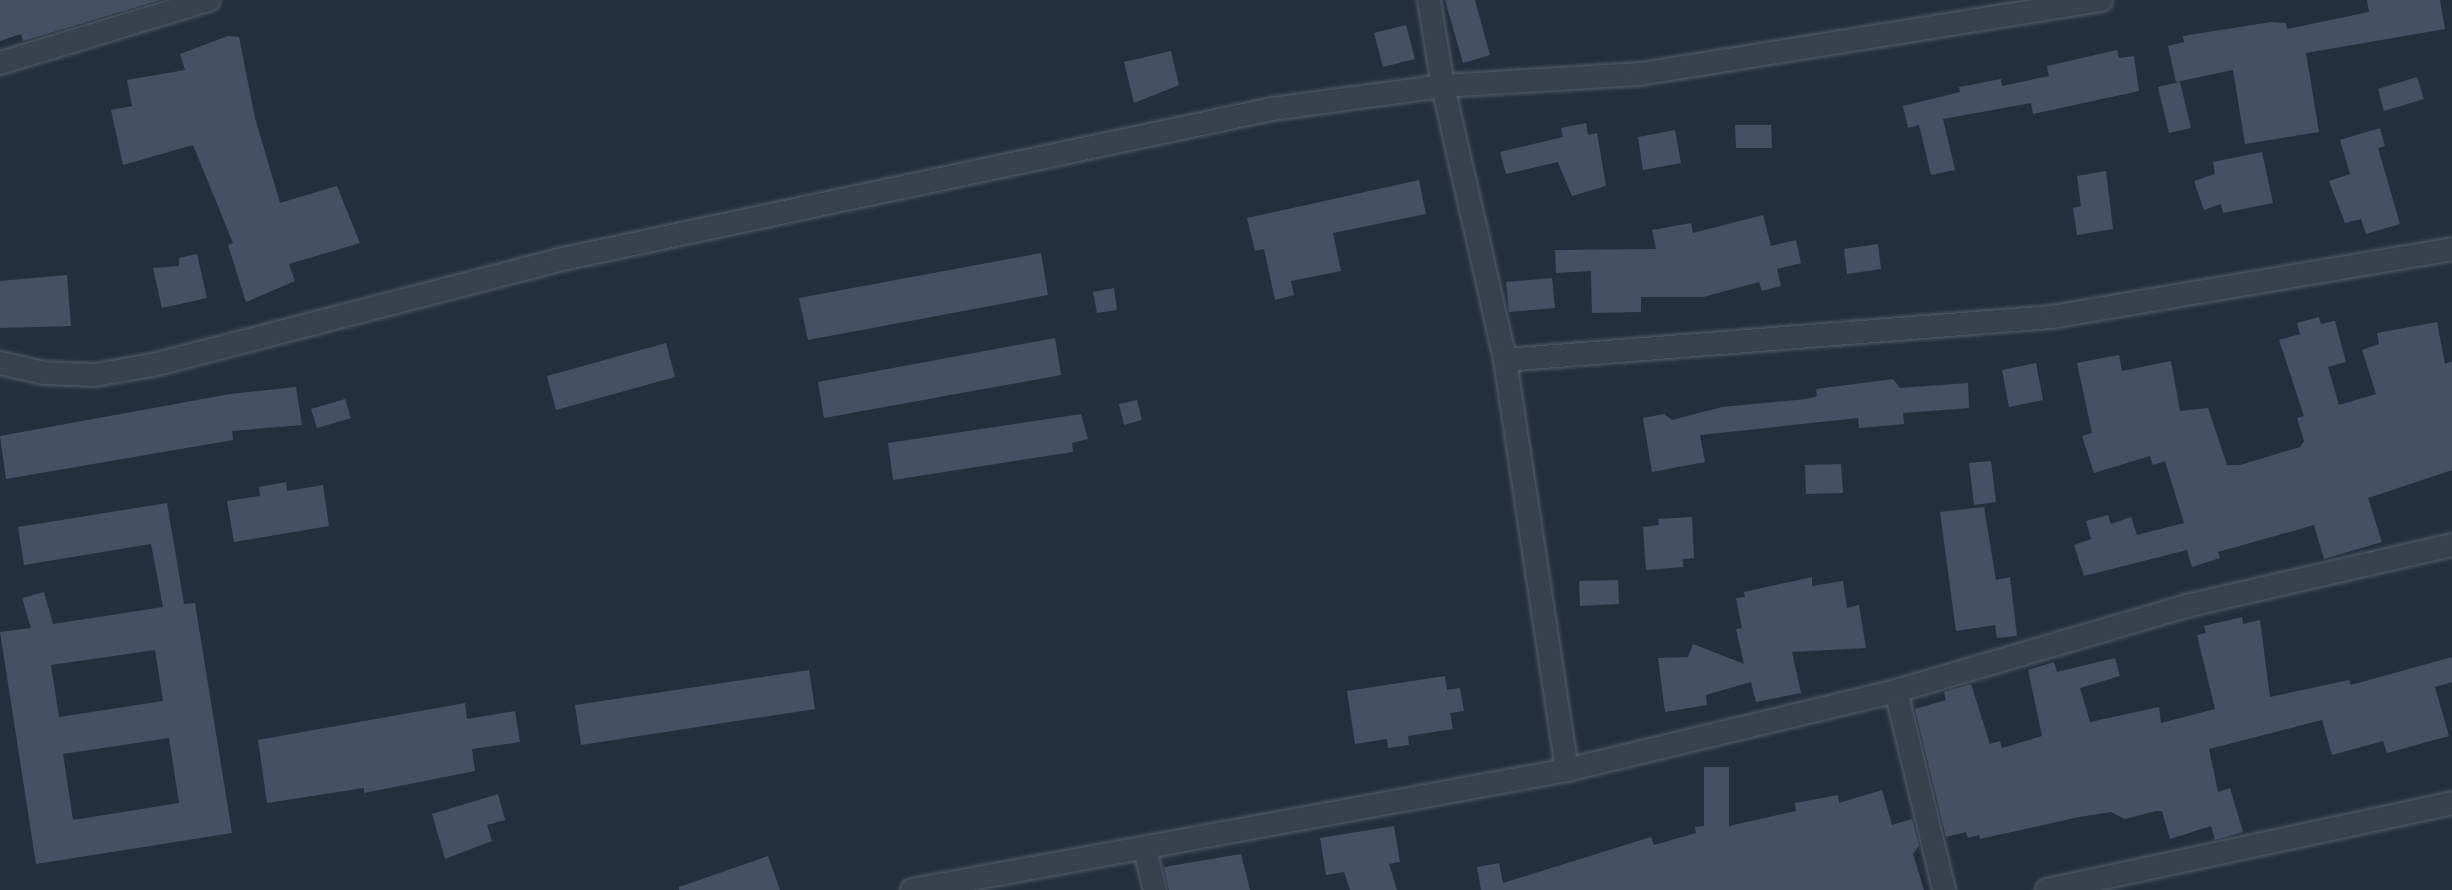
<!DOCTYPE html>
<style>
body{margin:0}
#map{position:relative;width:2452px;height:890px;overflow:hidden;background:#242f3e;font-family:"Varela Round",sans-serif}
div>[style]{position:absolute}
.building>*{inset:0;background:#455162}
.roads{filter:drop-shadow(0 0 2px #565f6c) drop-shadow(0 0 2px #565f6c)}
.street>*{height:22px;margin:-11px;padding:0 11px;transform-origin:11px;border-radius:11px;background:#38414e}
span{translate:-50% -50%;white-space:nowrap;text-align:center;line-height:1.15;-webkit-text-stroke:6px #1d2633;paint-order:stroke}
</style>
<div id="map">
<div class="building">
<div style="clip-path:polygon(0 0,160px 0,23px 41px,21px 34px,0 41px)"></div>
<div style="clip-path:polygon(1445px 0,1475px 0,1490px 55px,1463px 63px)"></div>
<div style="clip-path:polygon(2367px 0,2440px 0,2445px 29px,2306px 53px,2319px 132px,2245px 144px,2233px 70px,2176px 82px,2168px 46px,2184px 42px,2183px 36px,2271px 22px,2286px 23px,2287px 29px,2369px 12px)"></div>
<div style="clip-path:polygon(1406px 25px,1415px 59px,1383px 67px,1374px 33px)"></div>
<div style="clip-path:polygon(228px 36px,239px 37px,255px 118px,280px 203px,337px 186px,360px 243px,289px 264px,295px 281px,246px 302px,228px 245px,233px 243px,193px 145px,123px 165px,111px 110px,132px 106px,127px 80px,185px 70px,180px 54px)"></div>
<div style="clip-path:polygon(2117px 50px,2119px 58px,2134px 56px,2139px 91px,2033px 114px,2031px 103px,1943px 119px,1955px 170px,1931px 175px,1919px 125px,1908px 128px,1903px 106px,1960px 92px,1959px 87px,2001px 79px,2002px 86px,2049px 76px,2047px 66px)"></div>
<div style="clip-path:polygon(1171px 51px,1179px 85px,1134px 103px,1124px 62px)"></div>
<div style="clip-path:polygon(2417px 77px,2424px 99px,2384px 111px,2378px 89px)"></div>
<div style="clip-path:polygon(2180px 82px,2191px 128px,2169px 133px,2158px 87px)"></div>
<div style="clip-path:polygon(1586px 123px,1588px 135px,1597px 133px,1606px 186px,1572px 196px,1558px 162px,1506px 174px,1500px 152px,1563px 137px,1561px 128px)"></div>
<div style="clip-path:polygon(1735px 125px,1771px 125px,1772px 148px,1736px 148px)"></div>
<div style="clip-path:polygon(2380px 128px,2385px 146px,2378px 148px,2400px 224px,2366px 234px,2361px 219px,2345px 223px,2329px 181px,2350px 174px,2340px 140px)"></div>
<div style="clip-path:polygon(1675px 130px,1681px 163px,1643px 170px,1638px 137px)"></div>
<div style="clip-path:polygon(2262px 152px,2273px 203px,2223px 213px,2221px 204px,2204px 210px,2194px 181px,2215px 174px,2213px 162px)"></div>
<div style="clip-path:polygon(2106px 171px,2113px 229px,2077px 235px,2073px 208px,2081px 206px,2077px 176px)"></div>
<div style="clip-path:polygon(1419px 180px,1426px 214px,1333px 233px,1341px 271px,1291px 281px,1294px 295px,1275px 300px,1264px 249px,1255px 251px,1247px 218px)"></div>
<div style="clip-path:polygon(1763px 215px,1771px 246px,1796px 240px,1801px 263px,1777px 269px,1781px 286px,1762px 291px,1759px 282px,1703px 297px,1641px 297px,1641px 312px,1592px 313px,1591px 271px,1556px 273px,1555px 250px,1656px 249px,1652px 230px,1691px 223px,1693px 233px)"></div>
<div style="clip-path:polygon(1878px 244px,1881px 269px,1847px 274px,1844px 249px)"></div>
<div style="clip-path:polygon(1041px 253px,1048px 295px,808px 340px,799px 298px)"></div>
<div style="clip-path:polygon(197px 254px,207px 298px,162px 308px,153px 268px,179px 266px,179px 258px)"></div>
<div style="clip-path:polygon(67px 275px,71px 326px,0 328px,0 281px)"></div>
<div style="clip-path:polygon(1552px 278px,1555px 308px,1509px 312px,1506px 282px)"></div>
<div style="clip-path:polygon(1114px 288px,1117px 310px,1097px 313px,1093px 292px)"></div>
<div style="clip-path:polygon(2319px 317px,2321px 324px,2335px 321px,2346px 362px,2328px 367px,2339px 405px,2376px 394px,2362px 350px,2379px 344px,2377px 333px,2437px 322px,2445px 364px,2452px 361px,2452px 470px,2368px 498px,2382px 542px,2324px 559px,2314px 525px,2218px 552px,2220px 558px,2192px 567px,2187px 550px,2084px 576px,2074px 545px,2091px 539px,2086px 521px,2108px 515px,2111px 524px,2131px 517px,2137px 535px,2184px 523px,2165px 461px,2153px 465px,2150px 456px,2094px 473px,2082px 436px,2092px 433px,2077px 363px,2119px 355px,2122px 371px,2171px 361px,2180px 411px,2208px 408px,2227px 465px,2240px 465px,2300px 447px,2304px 441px,2297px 418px,2304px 416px,2279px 340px,2300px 334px,2297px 323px)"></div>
<div style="clip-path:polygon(1055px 338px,1061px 375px,824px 418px,818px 382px)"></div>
<div style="clip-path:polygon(666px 343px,675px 377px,556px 410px,547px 376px)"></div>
<div style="clip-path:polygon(2036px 363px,2043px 400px,2009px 407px,2002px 370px)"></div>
<div style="clip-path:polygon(1893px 379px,1900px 388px,1968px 383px,1969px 408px,1903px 413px,1904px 424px,1859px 428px,1858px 418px,1700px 435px,1705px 462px,1652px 472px,1643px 418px,1664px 414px,1672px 420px,1722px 407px,1807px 399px,1817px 396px,1816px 389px)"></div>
<div style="clip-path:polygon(296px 387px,302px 425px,232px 431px,233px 440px,6px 479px,0 436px,230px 394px)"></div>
<div style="clip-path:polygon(345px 399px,351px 418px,317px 428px,311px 409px)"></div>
<div style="clip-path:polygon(1137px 400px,1142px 420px,1124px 425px,1119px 404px)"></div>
<div style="clip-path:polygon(1081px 414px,1088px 439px,1072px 443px,1073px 452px,893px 480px,888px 443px)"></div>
<div style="clip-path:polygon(1991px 461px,1996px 502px,1974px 505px,1969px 463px)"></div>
<div style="clip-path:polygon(1841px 464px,1843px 493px,1806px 494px,1805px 465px)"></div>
<div style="clip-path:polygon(286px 482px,287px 491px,323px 485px,329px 526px,234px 542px,227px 501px,260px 496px,259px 487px)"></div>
<div style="clip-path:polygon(evenodd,167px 503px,184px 604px,195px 603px,232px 833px,36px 864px,0 632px,31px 628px,22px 598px,44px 592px,53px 624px,163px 607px,151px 544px,24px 565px,18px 527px,167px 503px,155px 650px,163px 701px,59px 717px,51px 665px,155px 650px,167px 503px,169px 738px,179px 803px,73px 820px,63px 754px,169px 738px)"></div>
<div style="clip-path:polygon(1984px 507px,1996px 580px,2010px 577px,2017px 636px,1997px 638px,1995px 625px,1956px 631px,1940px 512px)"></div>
<div style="clip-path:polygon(1692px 517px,1694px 558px,1683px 559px,1683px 567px,1646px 570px,1643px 527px,1659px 525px,1658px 519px)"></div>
<div style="clip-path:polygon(1812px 577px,1812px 586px,1843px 581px,1847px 608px,1859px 605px,1866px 648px,1792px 652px,1801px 693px,1756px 702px,1751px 682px,1706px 695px,1707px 705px,1665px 712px,1658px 658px,1688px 657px,1693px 644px,1744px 664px,1736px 629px,1742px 628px,1736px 598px,1745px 597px,1744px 592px)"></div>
<div style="clip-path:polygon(1618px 580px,1619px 604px,1580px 606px,1579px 581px)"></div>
<div style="clip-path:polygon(2242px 617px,2243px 624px,2260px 620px,2270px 697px,2349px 680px,2351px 685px,2452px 657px,2452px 682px,2435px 687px,2449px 736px,2387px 753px,2383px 741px,2332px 755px,2322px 720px,2209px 749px,2218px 792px,2230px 788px,2243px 832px,2215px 840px,2211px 826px,2170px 839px,2162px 811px,2156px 811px,2125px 819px,2111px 812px,2079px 817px,1980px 839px,1979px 835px,1968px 838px,1966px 832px,1946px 837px,1915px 709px,1946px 700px,1944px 692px,1971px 684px,1990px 744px,2000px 741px,2002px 748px,2042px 736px,2028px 670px,2054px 662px,2057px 672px,2115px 658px,2120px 676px,2080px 688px,2090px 722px,2159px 707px,2161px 723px,2215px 709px,2197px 635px,2206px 633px,2204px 626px)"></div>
<div style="clip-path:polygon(809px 670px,815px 709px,581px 745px,575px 705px)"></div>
<div style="clip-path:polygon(1445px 676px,1447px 690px,1460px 688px,1464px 711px,1450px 713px,1453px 729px,1408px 736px,1409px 745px,1388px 748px,1387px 739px,1355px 744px,1347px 691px)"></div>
<div style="clip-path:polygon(465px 703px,467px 719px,515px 711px,520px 742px,472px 749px,475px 771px,364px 793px,364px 788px,267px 803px,258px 740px)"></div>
<div style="clip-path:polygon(1704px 767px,1729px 767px,1729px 826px,1796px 811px,1795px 803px,1838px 795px,1839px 803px,1882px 790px,1892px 825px,1912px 819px,1919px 845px,1913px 854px,1924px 890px,1481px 890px,1477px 867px,1499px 863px,1503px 883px,1651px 837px,1654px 845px,1696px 833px,1695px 827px,1704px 826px)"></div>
<div style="clip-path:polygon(498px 794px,505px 820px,487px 825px,492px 841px,445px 859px,432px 814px)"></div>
<div style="clip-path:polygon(1394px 826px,1400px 862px,1389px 864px,1397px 890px,1350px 890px,1344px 872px,1326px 875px,1320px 838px)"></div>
<div style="clip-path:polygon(1241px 854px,1250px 890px,1169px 890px,1164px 867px)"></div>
<div style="clip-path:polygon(768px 856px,780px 890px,679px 890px,679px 887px)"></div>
</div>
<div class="roads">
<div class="street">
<div style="left:1429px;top:0;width:87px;rotate:80.8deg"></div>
<div style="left:1443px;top:86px;width:281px;rotate:77.2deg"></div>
<div style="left:1505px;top:360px;width:415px;rotate:81.4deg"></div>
<div style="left:0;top:63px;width:218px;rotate:-16.8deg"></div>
<div style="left:1505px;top:360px;width:548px;rotate:-4.5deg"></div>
<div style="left:2051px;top:317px;width:407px;rotate:-9.6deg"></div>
<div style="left:0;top:363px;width:45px;rotate:12.8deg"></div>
<div style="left:44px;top:373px;width:51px;rotate:2.2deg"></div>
<div style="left:95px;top:375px;width:59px;rotate:-9.8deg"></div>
<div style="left:153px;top:365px;width:418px;rotate:-14.5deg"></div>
<div style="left:558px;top:260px;width:730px;rotate:-11.94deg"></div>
<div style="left:1272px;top:109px;width:173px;rotate:-7.7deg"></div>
<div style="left:1443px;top:86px;width:197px;rotate:-3.5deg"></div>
<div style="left:1640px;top:74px;width:467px;rotate:-9.1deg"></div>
<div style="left:1896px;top:691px;width:205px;rotate:76.4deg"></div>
<div style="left:1145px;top:850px;width:41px;rotate:76deg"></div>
<div style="left:912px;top:890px;width:666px;rotate:-10.38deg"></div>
<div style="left:1567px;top:770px;width:338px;rotate:-13.5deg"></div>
<div style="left:1896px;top:691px;width:306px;rotate:-16.3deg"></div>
<div style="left:2190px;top:605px;width:269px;rotate:-12.9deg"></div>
<div style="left:2047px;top:890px;width:414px;rotate:-12.1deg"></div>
</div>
</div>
</div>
